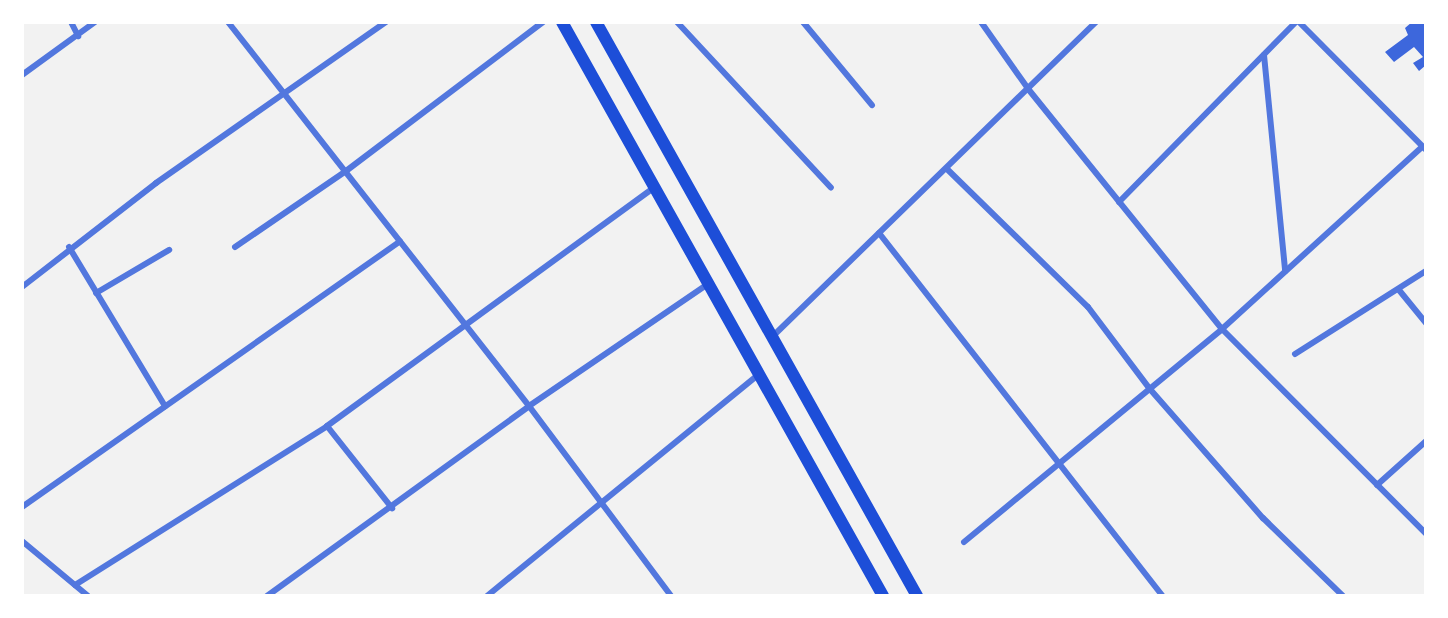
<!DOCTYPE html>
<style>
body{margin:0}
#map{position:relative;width:1448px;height:618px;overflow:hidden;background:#f2f2f2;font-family:"Noto Sans",sans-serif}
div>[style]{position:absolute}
.building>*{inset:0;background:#3d67dc}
.minor>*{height:6px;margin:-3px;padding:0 3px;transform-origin:3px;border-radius:3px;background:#5277de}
.secondary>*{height:12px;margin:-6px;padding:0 6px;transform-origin:6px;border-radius:6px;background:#1d4ed8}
span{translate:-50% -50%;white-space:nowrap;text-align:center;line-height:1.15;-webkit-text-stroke:5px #fff;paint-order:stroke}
.frame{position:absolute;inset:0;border:24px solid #fff;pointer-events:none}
</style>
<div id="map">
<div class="building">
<div style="clip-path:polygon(1412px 22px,1426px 22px,1426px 65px,1419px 71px,1413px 63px,1423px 57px,1414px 47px,1394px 62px,1385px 52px,1408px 35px,1405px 28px)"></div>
</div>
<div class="minor">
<div style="left:71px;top:22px;width:16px;rotate:63deg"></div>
<div style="left:228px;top:22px;width:488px;rotate:51.9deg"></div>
<div style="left:529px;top:406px;width:237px;rotate:53.2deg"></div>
<div style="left:677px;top:22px;width:226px;rotate:47.1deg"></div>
<div style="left:803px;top:22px;width:108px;rotate:50.3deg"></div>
<div style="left:981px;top:22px;width:83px;rotate:54.8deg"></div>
<div style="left:1029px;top:90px;width:307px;rotate:51.1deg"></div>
<div style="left:1222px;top:329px;width:289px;rotate:45.1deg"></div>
<div style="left:1299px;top:22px;width:180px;rotate:45.2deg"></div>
<div style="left:1264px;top:55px;width:217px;rotate:84.4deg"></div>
<div style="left:22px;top:75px;width:90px;rotate:-36deg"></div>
<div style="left:947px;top:169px;width:197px;rotate:44.4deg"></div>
<div style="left:1088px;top:307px;width:101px;rotate:53deg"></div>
<div style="left:1149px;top:388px;width:173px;rotate:48.8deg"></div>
<div style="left:1263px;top:518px;width:112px;rotate:44.3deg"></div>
<div style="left:1119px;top:202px;width:252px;rotate:-45.5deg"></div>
<div style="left:879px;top:233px;width:461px;rotate:52deg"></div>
<div style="left:69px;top:247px;width:186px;rotate:58.9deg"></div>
<div style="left:235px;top:247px;width:135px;rotate:-34.4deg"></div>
<div style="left:346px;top:171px;width:247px;rotate:-37.1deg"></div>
<div style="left:22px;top:287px;width:170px;rotate:-37.8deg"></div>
<div style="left:156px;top:183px;width:281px;rotate:-35deg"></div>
<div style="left:1399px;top:290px;width:43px;rotate:50.7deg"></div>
<div style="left:96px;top:293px;width:85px;rotate:-30.5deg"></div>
<div style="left:772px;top:337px;width:452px;rotate:-44.2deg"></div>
<div style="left:1295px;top:354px;width:155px;rotate:-32.4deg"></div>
<div style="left:327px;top:426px;width:105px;rotate:51.6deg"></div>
<div style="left:1377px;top:485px;width:66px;rotate:-41.9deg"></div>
<div style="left:22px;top:507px;width:462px;rotate:-35.1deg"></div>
<div style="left:22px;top:541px;width:86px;rotate:39.8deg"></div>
<div style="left:964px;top:542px;width:335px;rotate:-39.5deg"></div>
<div style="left:1222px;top:329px;width:270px;rotate:-42.3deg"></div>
<div style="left:75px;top:585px;width:298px;rotate:-32.2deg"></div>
<div style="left:327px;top:426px;width:404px;rotate:-36.1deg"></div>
<div style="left:267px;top:596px;width:324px;rotate:-35.9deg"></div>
<div style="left:529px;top:406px;width:217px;rotate:-34.3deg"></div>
<div style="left:487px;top:596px;width:351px;rotate:-39.2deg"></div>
</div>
<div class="secondary">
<div style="left:562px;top:22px;width:658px;rotate:60.78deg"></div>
<div style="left:596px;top:22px;width:658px;rotate:60.78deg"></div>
</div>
<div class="frame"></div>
</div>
